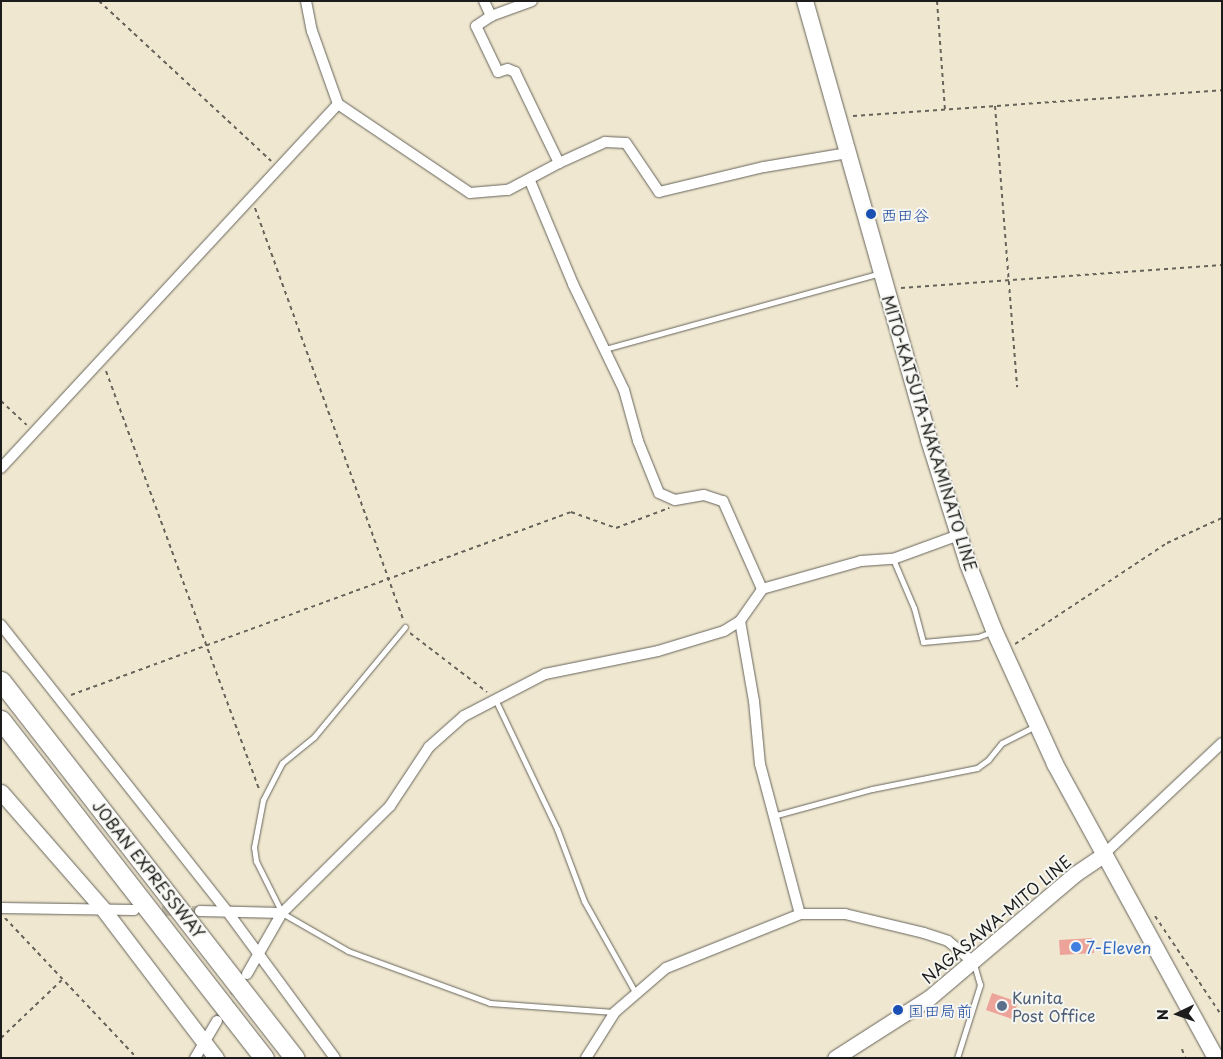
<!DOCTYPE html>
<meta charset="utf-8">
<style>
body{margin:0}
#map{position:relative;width:1223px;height:1059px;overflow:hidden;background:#efe7cf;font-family:"Playpen Sans","Klee One",sans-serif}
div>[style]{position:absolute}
.building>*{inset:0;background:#eca399}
.street-tunnel>*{height:10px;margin-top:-5px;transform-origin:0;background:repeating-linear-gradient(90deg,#c5beab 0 10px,transparent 0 15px)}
.path>*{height:2px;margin-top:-1px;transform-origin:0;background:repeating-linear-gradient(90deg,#66635b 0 4px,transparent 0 8px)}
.roads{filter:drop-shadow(0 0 1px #66635b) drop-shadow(0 0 1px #66635b)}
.lane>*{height:5px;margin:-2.5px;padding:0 2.5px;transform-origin:2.5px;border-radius:2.5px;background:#fff}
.street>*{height:10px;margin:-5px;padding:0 5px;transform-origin:5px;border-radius:5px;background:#fff}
.secondary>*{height:15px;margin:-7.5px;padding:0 7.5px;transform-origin:7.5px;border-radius:7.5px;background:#fff}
.primary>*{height:16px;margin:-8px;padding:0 8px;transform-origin:8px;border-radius:8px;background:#fff}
.highway>*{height:19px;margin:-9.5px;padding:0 9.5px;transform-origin:9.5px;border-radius:9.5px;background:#fff}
.dots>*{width:14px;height:14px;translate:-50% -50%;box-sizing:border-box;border:2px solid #f6f6f2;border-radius:50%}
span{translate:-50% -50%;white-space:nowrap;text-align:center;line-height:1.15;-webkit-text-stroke:4px #f6f6f2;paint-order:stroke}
.transit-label{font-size:16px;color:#164399}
.left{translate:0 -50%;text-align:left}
.street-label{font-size:16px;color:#1c1c1c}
.shop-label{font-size:16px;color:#366cbe}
.service-label{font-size:16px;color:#4e5e75}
.frame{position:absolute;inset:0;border:2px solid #1c1c1c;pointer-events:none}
.north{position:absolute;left:1153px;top:989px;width:50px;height:50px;-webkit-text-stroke:4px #f6f6f2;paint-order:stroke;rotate:267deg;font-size:14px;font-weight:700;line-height:20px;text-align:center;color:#1c1c1c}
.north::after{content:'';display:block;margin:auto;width:18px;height:22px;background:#1c1c1c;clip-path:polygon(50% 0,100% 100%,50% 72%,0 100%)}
</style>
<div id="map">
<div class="building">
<div style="clip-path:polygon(1093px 938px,1094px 953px,1060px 955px,1059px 940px)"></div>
<div style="clip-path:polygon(992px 993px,1018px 1002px,1012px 1019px,986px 1010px)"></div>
</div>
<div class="street-tunnel">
<div style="left:147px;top:911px;width:53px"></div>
<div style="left:217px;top:1021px;width:44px;rotate:-57deg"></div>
</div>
<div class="path">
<div style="left:99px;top:1px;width:235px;rotate:42.9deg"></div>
<div style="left:937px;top:1px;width:109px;rotate:85.8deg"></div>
<div style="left:995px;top:106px;width:282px;rotate:85.5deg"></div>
<div style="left:853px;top:116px;width:370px;rotate:-4deg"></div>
<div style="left:255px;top:208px;width:438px;rotate:70.2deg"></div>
<div style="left:901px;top:288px;width:322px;rotate:-4.1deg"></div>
<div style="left:106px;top:371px;width:445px;rotate:69.9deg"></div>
<div style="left:1px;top:401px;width:35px;rotate:43deg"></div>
<div style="left:410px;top:633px;width:97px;rotate:37.5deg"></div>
<div style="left:1015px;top:644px;width:182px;rotate:-33.6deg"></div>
<div style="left:1167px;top:543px;width:60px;rotate:-24.4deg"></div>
<div style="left:71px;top:695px;width:532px;rotate:-20.1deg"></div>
<div style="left:571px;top:512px;width:48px;rotate:19.6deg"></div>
<div style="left:616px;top:528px;width:57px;rotate:-20.7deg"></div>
<div style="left:1155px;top:916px;width:120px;rotate:56.2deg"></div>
<div style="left:5px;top:918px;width:192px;rotate:46.7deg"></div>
<div style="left:1px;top:1038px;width:84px;rotate:-43.6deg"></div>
<div style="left:1182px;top:1049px;width:9px;rotate:72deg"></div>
</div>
<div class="roads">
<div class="lane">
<div style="left:605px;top:349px;width:283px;rotate:-15.4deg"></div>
<div style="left:893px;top:559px;width:53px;rotate:66.8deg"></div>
<div style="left:914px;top:608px;width:35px;rotate:75deg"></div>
<div style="left:923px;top:642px;width:55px;rotate:-5.2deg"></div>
<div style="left:978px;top:637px;width:14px;rotate:-21deg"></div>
<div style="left:405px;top:627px;width:143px;rotate:129.6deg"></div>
<div style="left:314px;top:737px;width:41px;rotate:140.9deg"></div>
<div style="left:282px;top:763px;width:42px;rotate:117.2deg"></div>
<div style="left:263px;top:800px;width:48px;rotate:100.8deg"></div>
<div style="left:254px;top:847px;width:14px;rotate:82deg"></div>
<div style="left:256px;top:861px;width:58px;rotate:63.4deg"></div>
<div style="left:282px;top:913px;width:76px;rotate:29.9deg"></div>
<div style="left:348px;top:951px;width:151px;rotate:20.1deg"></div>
<div style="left:490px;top:1003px;width:124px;rotate:4.2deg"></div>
<div style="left:495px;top:699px;width:144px;rotate:64.5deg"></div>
<div style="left:557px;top:829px;width:77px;rotate:69.4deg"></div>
<div style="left:584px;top:901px;width:104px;rotate:60.7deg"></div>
<div style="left:773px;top:816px;width:103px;rotate:-15.3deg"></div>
<div style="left:872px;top:789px;width:107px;rotate:-11.3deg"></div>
<div style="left:977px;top:768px;width:14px;rotate:-36deg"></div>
<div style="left:988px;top:760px;width:22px;rotate:-51deg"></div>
<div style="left:1002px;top:743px;width:38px;rotate:-27deg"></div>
<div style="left:957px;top:1058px;width:77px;rotate:-72.5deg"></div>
<div style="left:980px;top:985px;width:22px;rotate:-106deg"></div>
</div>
<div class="street">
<div style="left:306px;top:1px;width:31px;rotate:79deg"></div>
<div style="left:312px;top:31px;width:77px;rotate:70.4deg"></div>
<div style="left:338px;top:104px;width:159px;rotate:34deg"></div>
<div style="left:470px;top:193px;width:38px;rotate:-5deg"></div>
<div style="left:508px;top:190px;width:58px;rotate:-27.9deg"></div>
<div style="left:484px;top:1px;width:17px;rotate:65deg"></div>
<div style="left:532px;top:1px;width:44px;rotate:159.9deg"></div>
<div style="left:491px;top:16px;width:18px;rotate:146deg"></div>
<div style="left:476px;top:26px;width:51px;rotate:64.4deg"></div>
<div style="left:498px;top:72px;width:10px;rotate:-17deg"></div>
<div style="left:508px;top:69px;width:8px;rotate:23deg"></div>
<div style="left:515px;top:72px;width:101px;rotate:64.2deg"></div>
<div style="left:559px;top:163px;width:51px;rotate:-24.5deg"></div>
<div style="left:605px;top:142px;width:21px;rotate:3deg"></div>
<div style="left:626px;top:143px;width:59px;rotate:56deg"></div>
<div style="left:659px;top:192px;width:108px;rotate:-13.4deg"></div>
<div style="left:764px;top:167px;width:85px;rotate:-9.5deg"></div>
<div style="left:530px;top:181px;width:112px;rotate:67.3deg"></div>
<div style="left:573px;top:284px;width:118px;rotate:64.3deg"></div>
<div style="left:624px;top:390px;width:53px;rotate:74.6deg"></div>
<div style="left:638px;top:441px;width:56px;rotate:68deg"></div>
<div style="left:659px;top:493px;width:17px;rotate:24deg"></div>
<div style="left:675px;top:500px;width:29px;rotate:-10deg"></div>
<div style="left:704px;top:495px;width:20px;rotate:18deg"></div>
<div style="left:723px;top:501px;width:96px;rotate:66.1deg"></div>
<div style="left:1px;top:468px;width:496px;rotate:-47.2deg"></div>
<div style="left:740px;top:621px;width:81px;rotate:80.1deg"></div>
<div style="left:754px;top:701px;width:63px;rotate:84.6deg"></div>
<div style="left:760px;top:764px;width:155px;rotate:75.1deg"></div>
<div style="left:1px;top:625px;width:365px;rotate:51.7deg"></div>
<div style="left:227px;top:911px;width:182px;rotate:53.7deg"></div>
<div style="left:1103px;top:855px;width:163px;rotate:-43.3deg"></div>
<div style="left:1px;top:908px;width:133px;rotate:0.9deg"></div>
<div style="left:200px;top:911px;width:82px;rotate:1.4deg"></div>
<div style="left:247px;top:974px;width:70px;rotate:-60.2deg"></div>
<div style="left:282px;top:913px;width:152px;rotate:-44.7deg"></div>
<div style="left:390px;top:806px;width:71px;rotate:-56.5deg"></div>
<div style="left:429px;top:747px;width:47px;rotate:-41.5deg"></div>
<div style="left:464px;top:716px;width:91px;rotate:-27.4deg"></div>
<div style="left:545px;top:674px;width:115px;rotate:-11.5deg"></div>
<div style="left:658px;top:651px;width:69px;rotate:-16.9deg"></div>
<div style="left:724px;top:631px;width:19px;rotate:-32deg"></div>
<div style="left:740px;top:621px;width:39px;rotate:-55deg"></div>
<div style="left:762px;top:589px;width:103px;rotate:-15.8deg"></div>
<div style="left:861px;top:561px;width:32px;rotate:-4deg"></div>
<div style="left:893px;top:559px;width:70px;rotate:-20deg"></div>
<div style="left:195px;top:1058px;width:43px;rotate:-59.3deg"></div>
<div style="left:586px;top:1058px;width:54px;rotate:-57.8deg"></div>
<div style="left:615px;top:1012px;width:67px;rotate:-40.8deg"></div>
<div style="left:666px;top:968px;width:144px;rotate:-21.9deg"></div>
<div style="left:800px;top:914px;width:45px"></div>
<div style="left:845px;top:914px;width:81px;rotate:13.5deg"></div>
<div style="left:924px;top:933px;width:25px;rotate:18deg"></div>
<div style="left:948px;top:941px;width:31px;rotate:40deg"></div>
</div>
<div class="secondary">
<div style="left:1px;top:792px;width:155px;rotate:48.9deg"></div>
<div style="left:103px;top:909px;width:187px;rotate:52.8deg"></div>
<div style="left:835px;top:1058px;width:112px;rotate:-32.6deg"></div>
<div style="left:929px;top:998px;width:192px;rotate:-40.3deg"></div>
<div style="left:1075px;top:874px;width:34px;rotate:-34deg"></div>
</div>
<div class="primary">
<div style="left:805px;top:1px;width:456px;rotate:74.2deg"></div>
<div style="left:929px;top:440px;width:130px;rotate:72.5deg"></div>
<div style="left:968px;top:564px;width:71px;rotate:68.5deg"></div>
<div style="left:994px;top:630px;width:147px;rotate:65.5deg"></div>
<div style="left:1055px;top:764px;width:335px;rotate:61.3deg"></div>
</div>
<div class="highway">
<div style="left:1px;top:681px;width:478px;rotate:52.1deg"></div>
<div style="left:1px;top:720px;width:428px;rotate:52.1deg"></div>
</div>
</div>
<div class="dots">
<div style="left:871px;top:214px;background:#1a4fb4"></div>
<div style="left:1076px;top:947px;background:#3f7fe0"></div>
<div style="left:1002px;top:1006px;background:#5c6f8a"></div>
<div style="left:898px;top:1010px;background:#1a4fb4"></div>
</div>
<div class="transit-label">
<span class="left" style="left:881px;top:214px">西田谷</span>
<span class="left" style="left:908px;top:1010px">国田局前</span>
</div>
<div class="street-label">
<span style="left:930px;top:433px;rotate:73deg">MITO-KATSUTA-NAKAMINATO LINE</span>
<span style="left:149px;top:869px;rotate:52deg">JOBAN EXPRESSWAY</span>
<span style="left:996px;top:919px;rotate:-40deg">NAGASAWA-MITO LINE</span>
</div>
<div class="shop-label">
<span class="left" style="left:1086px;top:947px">7-Eleven</span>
</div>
<div class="service-label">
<span class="left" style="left:1012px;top:1006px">Kunita<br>Post Office</span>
</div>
<div class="frame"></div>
<div class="north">N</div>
</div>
